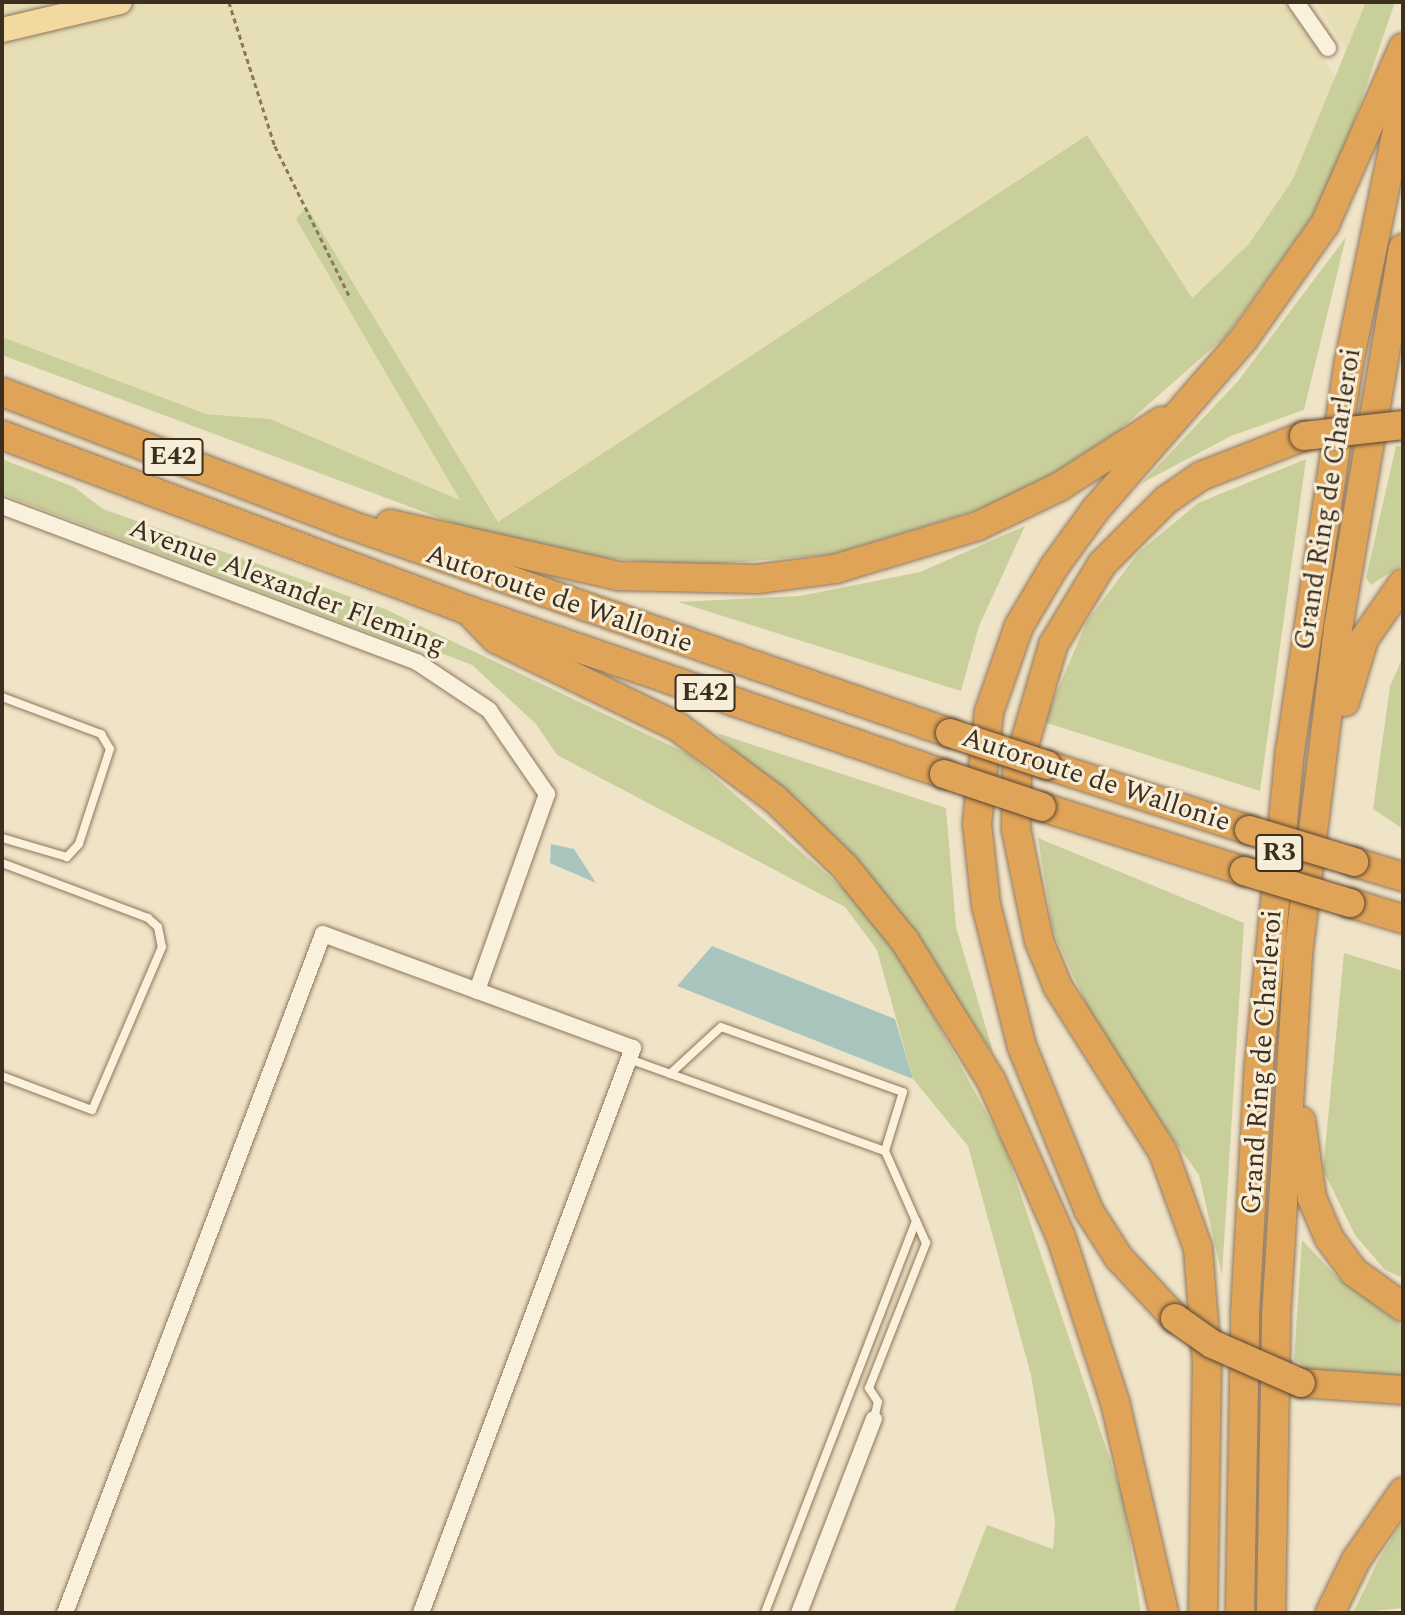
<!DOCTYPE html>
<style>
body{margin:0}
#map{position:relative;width:1405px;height:1615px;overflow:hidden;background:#f0e4c8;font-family:Spectral,serif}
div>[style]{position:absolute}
.farmland>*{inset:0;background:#e6deb5}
.green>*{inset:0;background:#c9cf9b}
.water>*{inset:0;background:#a9c4bc}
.path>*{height:2.5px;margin-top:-1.25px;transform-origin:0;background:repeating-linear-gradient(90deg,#8d765c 0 5px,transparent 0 8.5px)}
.roads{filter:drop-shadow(0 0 2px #8d765c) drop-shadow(0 0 2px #8d765c)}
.service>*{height:8px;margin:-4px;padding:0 4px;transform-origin:4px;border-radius:4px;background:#faf1dc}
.minor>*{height:16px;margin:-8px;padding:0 8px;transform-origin:8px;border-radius:8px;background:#faf1dc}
.primary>*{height:24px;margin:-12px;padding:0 12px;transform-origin:12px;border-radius:12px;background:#f3d9a0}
.motorway>*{height:28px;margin:-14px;padding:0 14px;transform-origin:14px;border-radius:14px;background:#e0a458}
.bridges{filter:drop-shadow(0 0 2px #5b4430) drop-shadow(0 0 2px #5b4430)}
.motorway-bridge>*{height:28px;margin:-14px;padding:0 14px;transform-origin:14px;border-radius:14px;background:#e0a458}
span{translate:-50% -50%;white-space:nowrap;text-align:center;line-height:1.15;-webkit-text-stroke:6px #f7eed8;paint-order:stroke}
.shield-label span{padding:2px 5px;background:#f7eed8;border:2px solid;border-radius:5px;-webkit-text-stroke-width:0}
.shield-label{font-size:26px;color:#3d2e20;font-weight:700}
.street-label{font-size:28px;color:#3d2e20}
.frame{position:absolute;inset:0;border:4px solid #3d2e20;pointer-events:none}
</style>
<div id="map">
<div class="farmland">
<div style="clip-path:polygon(2px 2px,1285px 2px,1338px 80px,1293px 179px,1249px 244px,1191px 298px,1086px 135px,498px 522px,307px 207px,297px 219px,461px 500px,270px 419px,206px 414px,2px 337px)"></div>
<div style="clip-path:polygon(1316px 2px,1366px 2px,1349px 54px)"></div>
</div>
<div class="green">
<div style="clip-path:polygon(1366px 2px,1395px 2px,1344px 151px,1312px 217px,1226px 336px,1117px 432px,1054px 473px,984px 508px,834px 554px,693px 566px,596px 557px,483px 534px,2px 355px,2px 337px,206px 414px,270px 419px,460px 500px,296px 219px,307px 207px,498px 522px,1087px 135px,1192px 298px,1249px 244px,1293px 179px)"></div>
<div style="clip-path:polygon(1346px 237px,1304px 410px,1231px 436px,1142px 483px,1238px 381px)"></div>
<div style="clip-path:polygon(1396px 446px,1403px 446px,1403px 564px,1371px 585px,1366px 578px)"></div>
<div style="clip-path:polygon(2px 459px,74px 487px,103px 509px,385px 609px,688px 754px,860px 903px,900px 955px,1004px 1145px,1123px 1498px,1141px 1613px,953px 1613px,987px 1525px,1053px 1549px,1055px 1521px,1031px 1375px,968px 1146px,913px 1079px,877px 950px,845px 907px,557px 755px,536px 724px,472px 665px,423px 646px,412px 649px,2px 494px)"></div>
<div style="clip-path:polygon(1306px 459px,1260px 791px,1044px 722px,1087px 621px,1139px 552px,1198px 503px)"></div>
<div style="clip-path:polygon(1025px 526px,979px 626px,961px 691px,678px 602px,800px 596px,920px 572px)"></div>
<div style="clip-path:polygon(1403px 657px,1403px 829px,1373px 809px,1390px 686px)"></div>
<div style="clip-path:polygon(717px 733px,946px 808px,956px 927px,994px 1055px,929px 956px)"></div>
<div style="clip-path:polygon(1038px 838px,1244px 923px,1222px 1275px,1199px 1175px,1102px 1039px,1053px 931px)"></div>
<div style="clip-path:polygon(1344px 953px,1403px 971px,1403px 1278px,1385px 1270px,1355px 1235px,1323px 1170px)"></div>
<div style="clip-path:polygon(1302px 1240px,1338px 1278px,1403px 1326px,1403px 1380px,1321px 1374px,1294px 1360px)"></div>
<div style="clip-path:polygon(1403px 1520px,1403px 1608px,1353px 1613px,1378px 1561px)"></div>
</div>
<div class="water">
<div style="clip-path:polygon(551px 844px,574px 849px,596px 883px,550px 863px)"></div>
<div style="clip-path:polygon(712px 946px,895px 1019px,913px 1079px,677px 986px)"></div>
</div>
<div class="path">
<div style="left:229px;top:2px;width:151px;rotate:72.3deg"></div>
<div style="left:275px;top:146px;width:169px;rotate:63.6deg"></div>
</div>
<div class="roads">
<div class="service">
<div style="left:2px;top:697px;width:106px;rotate:20.5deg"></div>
<div style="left:101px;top:734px;width:17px;rotate:59deg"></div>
<div style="left:110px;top:749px;width:100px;rotate:108.1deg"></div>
<div style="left:79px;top:844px;width:18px;rotate:133deg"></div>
<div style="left:67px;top:857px;width:68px;rotate:-163.7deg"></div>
<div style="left:2px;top:863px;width:156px;rotate:20.6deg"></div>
<div style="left:148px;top:918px;width:13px;rotate:42deg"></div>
<div style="left:158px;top:927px;width:20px;rotate:79deg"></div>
<div style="left:162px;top:947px;width:177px;rotate:113.2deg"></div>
<div style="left:92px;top:1110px;width:96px;rotate:-159.3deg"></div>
<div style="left:629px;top:1059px;width:272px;rotate:19.8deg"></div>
<div style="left:885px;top:1151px;width:77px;rotate:66.1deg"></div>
<div style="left:916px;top:1221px;width:420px;rotate:111.1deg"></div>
<div style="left:670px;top:1074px;width:69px;rotate:-42.7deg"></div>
<div style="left:721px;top:1027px;width:193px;rotate:19.7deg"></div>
<div style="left:903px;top:1092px;width:62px;rotate:107deg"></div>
<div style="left:874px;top:1419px;width:17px;rotate:-77deg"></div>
<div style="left:878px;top:1402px;width:17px;rotate:-123deg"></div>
<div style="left:869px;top:1388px;width:156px;rotate:-68.5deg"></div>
<div style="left:926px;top:1243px;width:24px;rotate:-114deg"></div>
</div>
<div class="minor">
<div style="left:1296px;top:2px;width:56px;rotate:55.2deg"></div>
<div style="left:2px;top:506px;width:443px;rotate:20.6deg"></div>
<div style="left:417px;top:662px;width:87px;rotate:33.7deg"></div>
<div style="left:489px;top:710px;width:102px;rotate:55.4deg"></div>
<div style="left:547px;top:794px;width:209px;rotate:109.6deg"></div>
<div style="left:65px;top:1613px;width:726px;rotate:-69.19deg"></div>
<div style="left:323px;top:934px;width:330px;rotate:20.2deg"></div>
<div style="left:633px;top:1048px;width:603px;rotate:110.57deg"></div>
<div style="left:799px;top:1613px;width:208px;rotate:-68.9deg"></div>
</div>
<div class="primary">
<div style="left:2px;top:30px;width:121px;rotate:-13.3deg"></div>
</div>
<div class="motorway">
<div style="left:2px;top:392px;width:367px;rotate:20.9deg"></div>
<div style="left:345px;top:523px;width:640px;rotate:19.14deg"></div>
<div style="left:2px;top:435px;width:498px;rotate:20.6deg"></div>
<div style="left:468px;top:610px;width:503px;rotate:19.01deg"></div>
<div style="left:390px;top:524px;width:234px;rotate:12.8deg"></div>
<div style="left:618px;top:576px;width:140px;rotate:1.2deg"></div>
<div style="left:758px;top:579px;width:78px;rotate:-7.4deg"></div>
<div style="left:835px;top:569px;width:149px;rotate:-16.7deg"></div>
<div style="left:978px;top:526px;width:90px;rotate:-25.7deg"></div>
<div style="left:1059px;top:487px;width:122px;rotate:-32.7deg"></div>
<div style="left:468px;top:610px;width:40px;rotate:46deg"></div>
<div style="left:496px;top:639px;width:202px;rotate:25.8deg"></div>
<div style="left:678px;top:727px;width:121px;rotate:36.6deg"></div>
<div style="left:775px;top:799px;width:98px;rotate:44.2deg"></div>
<div style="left:845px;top:867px;width:95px;rotate:51deg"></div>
<div style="left:905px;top:941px;width:163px;rotate:58.3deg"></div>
<div style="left:991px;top:1080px;width:172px;rotate:66deg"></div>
<div style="left:1061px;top:1237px;width:174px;rotate:71.9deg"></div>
<div style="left:1115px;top:1402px;width:217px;rotate:76.9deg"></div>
<div style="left:1345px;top:702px;width:66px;rotate:-73.2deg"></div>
<div style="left:1364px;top:639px;width:68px;rotate:-55.1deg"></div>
<div style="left:1047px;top:765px;width:212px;rotate:17.8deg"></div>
<div style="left:1042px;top:807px;width:212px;rotate:17.6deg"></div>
<div style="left:1354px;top:862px;width:51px;rotate:17deg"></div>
<div style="left:1350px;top:903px;width:55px;rotate:16.8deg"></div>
<div style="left:1301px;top:1121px;width:78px;rotate:81.9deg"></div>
<div style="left:1312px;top:1198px;width:43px;rotate:67deg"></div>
<div style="left:1329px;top:1238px;width:42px;rotate:53.7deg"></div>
<div style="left:1354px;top:1272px;width:60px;rotate:35.5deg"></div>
<div style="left:1175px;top:1318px;width:82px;rotate:-133deg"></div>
<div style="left:1119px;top:1258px;width:56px;rotate:-122.6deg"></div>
<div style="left:1089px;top:1211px;width:177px;rotate:-112.2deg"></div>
<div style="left:1022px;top:1047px;width:146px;rotate:-104.2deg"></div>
<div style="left:986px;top:905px;width:81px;rotate:-96.3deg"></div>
<div style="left:977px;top:824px;width:113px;rotate:-83.9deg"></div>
<div style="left:989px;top:712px;width:91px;rotate:-70.8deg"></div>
<div style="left:1019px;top:626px;width:69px;rotate:-59.3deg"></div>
<div style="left:1054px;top:567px;width:72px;rotate:-54.1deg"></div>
<div style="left:1096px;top:509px;width:224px;rotate:-49deg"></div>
<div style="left:1243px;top:340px;width:142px;rotate:-54.7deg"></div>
<div style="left:1325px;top:224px;width:193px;rotate:-66.1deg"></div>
<div style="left:1301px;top:1383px;width:102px;rotate:3.9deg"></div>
<div style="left:1203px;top:1613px;width:250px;rotate:-89.1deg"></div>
<div style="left:1207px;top:1363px;width:115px;rotate:-94.5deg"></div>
<div style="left:1198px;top:1248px;width:102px;rotate:-110deg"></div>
<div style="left:1163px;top:1152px;width:196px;rotate:-122.5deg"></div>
<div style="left:1058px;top:987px;width:50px;rotate:-112.4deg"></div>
<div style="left:1039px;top:941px;width:114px;rotate:-101.6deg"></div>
<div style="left:1016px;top:829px;width:59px;rotate:-89deg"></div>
<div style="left:1017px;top:770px;width:130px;rotate:-73.9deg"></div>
<div style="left:1053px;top:645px;width:95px;rotate:-58.8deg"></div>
<div style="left:1102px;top:564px;width:91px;rotate:-45deg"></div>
<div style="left:1166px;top:500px;width:42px;rotate:-34.4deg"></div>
<div style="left:1201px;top:476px;width:110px;rotate:-21.2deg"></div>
<div style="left:1240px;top:1613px;width:299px;rotate:-89deg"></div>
<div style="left:1245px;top:1314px;width:248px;rotate:-86.8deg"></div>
<div style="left:1259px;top:1066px;width:317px;rotate:-84.4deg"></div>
<div style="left:1290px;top:751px;width:393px;rotate:-81.4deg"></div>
<div style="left:1349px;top:362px;width:267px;rotate:-78.3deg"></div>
<div style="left:1271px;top:1613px;width:296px;rotate:-89deg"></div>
<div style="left:1276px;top:1317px;width:372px;rotate:-86.5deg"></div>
<div style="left:1299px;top:946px;width:320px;rotate:-83deg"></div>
<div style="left:1338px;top:628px;width:385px;rotate:-80.3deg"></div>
<div style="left:1330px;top:1613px;width:59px;rotate:-63.9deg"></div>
<div style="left:1356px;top:1560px;width:83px;rotate:-55.3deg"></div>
</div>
</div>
<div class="bridges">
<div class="motorway-bridge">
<div style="left:1304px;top:436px;width:100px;rotate:-6.3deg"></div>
<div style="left:950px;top:733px;width:102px;rotate:18.3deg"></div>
<div style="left:944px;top:774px;width:103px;rotate:18.6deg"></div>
<div style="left:1249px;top:830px;width:110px;rotate:16.9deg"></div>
<div style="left:1244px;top:871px;width:111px;rotate:16.8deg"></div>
<div style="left:1175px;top:1318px;width:45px;rotate:35.1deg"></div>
<div style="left:1212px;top:1344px;width:97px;rotate:23.7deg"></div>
</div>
</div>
<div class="shield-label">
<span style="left:173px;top:457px">E42</span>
<span style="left:705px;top:693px">E42</span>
<span style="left:1279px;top:853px">R3</span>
</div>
<div class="street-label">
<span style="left:1328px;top:499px;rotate:-81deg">Grand Ring de Charleroi</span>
<span style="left:287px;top:587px;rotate:21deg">Avenue Alexander Fleming</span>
<span style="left:559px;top:599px;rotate:19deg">Autoroute de Wallonie</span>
<span style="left:1096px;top:780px;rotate:18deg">Autoroute de Wallonie</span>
<span style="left:1262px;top:1062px;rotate:-86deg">Grand Ring de Charleroi</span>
</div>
<div class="frame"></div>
</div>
